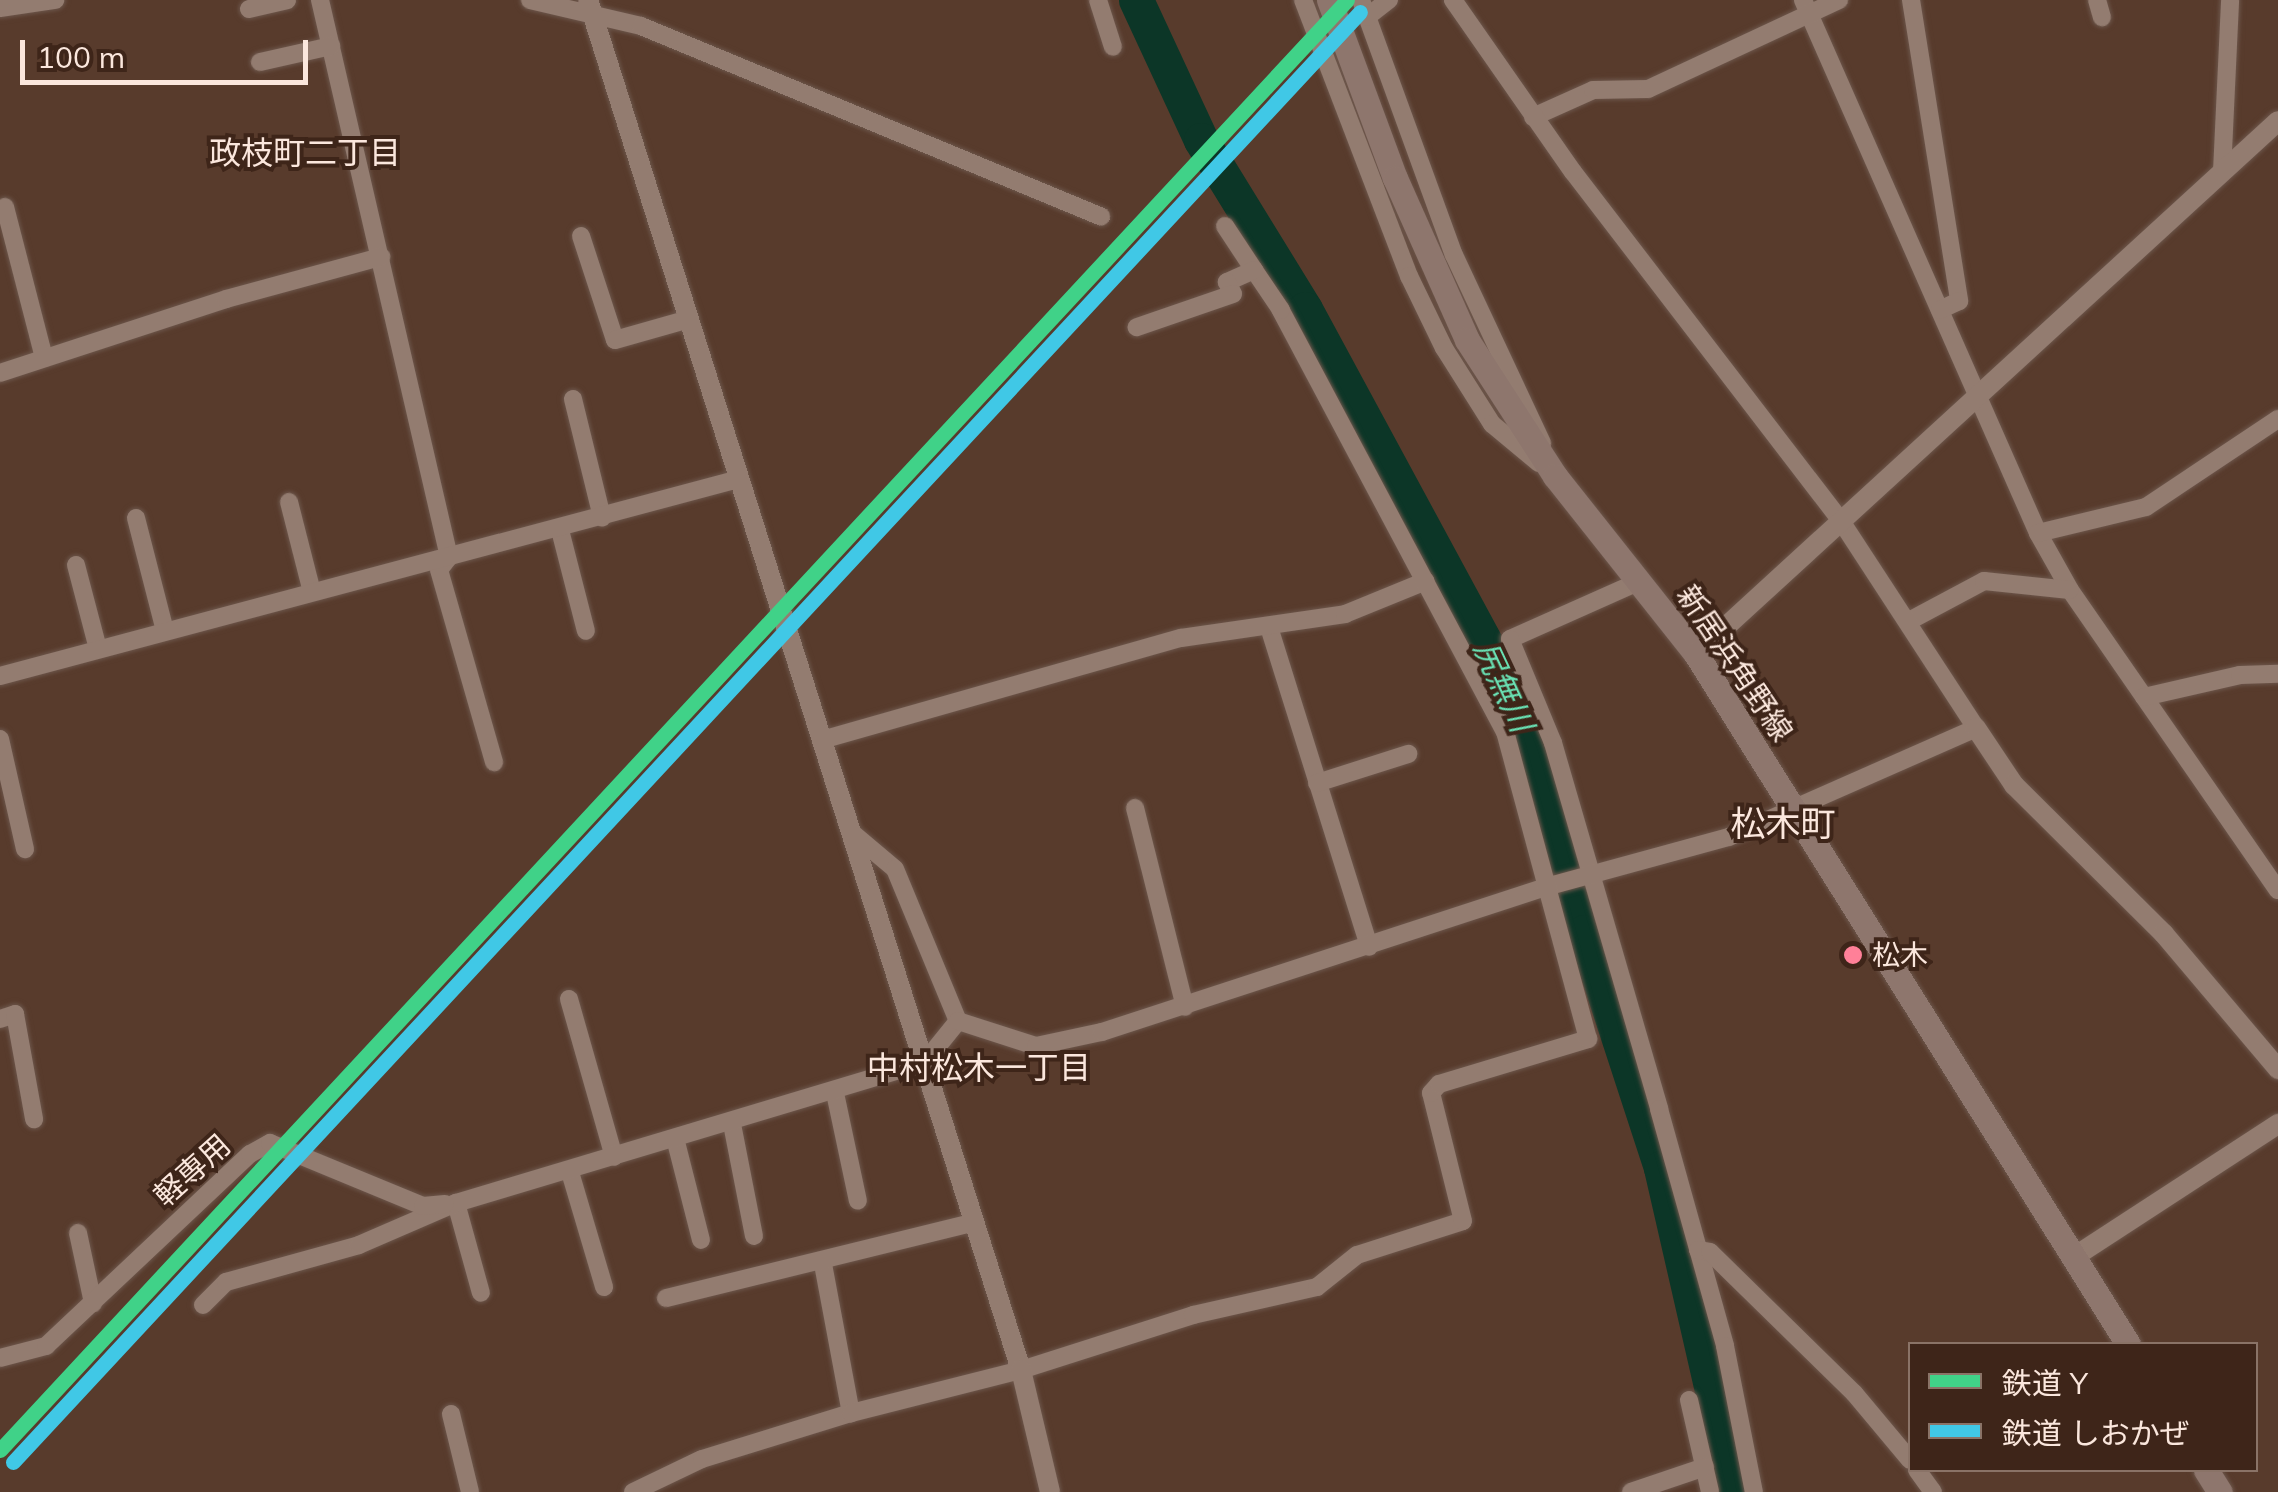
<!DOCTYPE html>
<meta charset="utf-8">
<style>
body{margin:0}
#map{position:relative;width:2278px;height:1492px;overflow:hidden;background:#583b2c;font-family:Mulish,"Noto Sans JP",sans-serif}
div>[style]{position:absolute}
.river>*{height:35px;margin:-17.5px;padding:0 17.5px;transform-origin:17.5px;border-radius:17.5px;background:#0c3627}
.roads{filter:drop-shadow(0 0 2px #6c564b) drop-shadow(0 0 2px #6c564b)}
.minor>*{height:18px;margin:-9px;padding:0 9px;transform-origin:9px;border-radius:9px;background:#937c70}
.tertiary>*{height:20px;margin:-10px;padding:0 10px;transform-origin:10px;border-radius:10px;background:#937c70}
.primary>*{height:25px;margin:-12.5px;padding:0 12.5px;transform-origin:12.5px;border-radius:12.5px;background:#8e766d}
.rail-1>*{height:15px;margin:-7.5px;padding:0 7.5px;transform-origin:7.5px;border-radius:7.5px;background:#40d288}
.rail-2>*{height:15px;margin:-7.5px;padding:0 7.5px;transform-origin:7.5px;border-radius:7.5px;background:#40c8e6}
.dots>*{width:28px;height:28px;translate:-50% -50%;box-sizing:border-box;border:5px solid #3e2519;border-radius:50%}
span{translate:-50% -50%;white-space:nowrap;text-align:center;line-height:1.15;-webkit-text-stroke:8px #3e2519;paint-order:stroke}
.bus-label{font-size:28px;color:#fbe7dd}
.left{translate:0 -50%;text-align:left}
.street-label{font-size:30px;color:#fbe7dd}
.neighbourhood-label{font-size:32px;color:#fbe7dd}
.water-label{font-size:32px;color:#69e0b3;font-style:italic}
.quarter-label{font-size:35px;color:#fbe7dd}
.legend{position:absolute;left:1908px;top:1342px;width:350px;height:130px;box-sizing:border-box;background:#3e2519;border:2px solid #8a7367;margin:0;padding:12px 18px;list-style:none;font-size:30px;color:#fbe7dd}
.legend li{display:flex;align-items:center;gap:20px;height:50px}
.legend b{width:50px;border:2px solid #8a7367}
.scale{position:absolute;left:20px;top:40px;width:288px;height:45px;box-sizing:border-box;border:5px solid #fbe7dd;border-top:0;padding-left:12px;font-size:30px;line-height:35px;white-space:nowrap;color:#fbe7dd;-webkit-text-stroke:8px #3e2519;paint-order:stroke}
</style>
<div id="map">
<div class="river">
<div style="left:1136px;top:0;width:154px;rotate:65.1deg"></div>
<div style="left:1201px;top:140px;width:198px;rotate:58.4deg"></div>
<div style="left:1305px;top:309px;width:456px;rotate:61.6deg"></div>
<div style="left:1522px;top:710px;width:230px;rotate:74.4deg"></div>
<div style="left:1584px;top:932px;width:248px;rotate:71.9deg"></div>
<div style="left:1661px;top:1168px;width:332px;rotate:77.1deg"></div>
</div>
<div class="roads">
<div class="minor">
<div style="left:320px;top:0;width:572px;rotate:76.96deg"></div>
<div style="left:449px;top:557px;width:16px;rotate:128deg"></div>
<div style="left:439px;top:570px;width:200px;rotate:74deg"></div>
<div style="left:530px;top:0;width:114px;rotate:13.2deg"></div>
<div style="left:641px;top:26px;width:498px;rotate:22.5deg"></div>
<div style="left:1098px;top:0;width:49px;rotate:72.3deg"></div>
<div style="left:1303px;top:0;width:296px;rotate:69deg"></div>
<div style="left:1409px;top:276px;width:80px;rotate:64.1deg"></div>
<div style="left:1444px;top:348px;width:90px;rotate:57.7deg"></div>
<div style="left:1492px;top:424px;width:61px;rotate:39.7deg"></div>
<div style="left:1361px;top:0;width:271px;rotate:70deg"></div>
<div style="left:1454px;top:255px;width:208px;rotate:64.9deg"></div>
<div style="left:1803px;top:0;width:583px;rotate:66.21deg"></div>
<div style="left:2038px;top:533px;width:65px;rotate:60.7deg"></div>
<div style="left:2070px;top:590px;width:365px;rotate:55.3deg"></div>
<div style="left:1911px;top:0;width:305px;rotate:80.9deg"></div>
<div style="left:1959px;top:301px;width:21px;rotate:155deg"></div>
<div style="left:2097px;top:0;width:18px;rotate:74deg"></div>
<div style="left:0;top:8px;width:56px;rotate:-8.3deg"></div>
<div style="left:249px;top:9px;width:39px;rotate:-13deg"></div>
<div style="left:1367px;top:17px;width:28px;rotate:-38deg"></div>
<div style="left:260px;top:62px;width:73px;rotate:-12.7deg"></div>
<div style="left:1533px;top:117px;width:66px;rotate:-24.2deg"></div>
<div style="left:1593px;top:90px;width:55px;rotate:-1deg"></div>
<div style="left:1648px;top:89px;width:211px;rotate:-25deg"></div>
<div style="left:2222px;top:172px;width:172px;rotate:-87.3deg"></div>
<div style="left:5px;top:207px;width:156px;rotate:75.5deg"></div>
<div style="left:1225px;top:226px;width:53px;rotate:56.6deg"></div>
<div style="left:581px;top:236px;width:109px;rotate:71.9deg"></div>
<div style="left:615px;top:340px;width:77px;rotate:-15.8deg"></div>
<div style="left:0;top:373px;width:238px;rotate:-18.1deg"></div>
<div style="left:226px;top:299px;width:161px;rotate:-15.2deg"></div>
<div style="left:573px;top:399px;width:122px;rotate:76.2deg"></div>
<div style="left:289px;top:502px;width:93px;rotate:75.7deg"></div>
<div style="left:136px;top:518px;width:117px;rotate:75.6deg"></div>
<div style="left:560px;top:530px;width:104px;rotate:75.6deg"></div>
<div style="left:2038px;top:533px;width:111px;rotate:-13.5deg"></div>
<div style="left:2146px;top:507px;width:159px;rotate:-33.7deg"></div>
<div style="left:76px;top:565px;width:87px;rotate:75.3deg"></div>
<div style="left:1638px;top:582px;width:140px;rotate:156deg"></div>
<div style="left:1510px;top:639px;width:113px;rotate:67.5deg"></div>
<div style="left:1553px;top:743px;width:381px;rotate:73.8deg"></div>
<div style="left:1659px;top:1109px;width:246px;rotate:74.4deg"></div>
<div style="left:1725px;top:1346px;width:149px;rotate:78.8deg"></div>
<div style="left:1909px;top:621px;width:85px;rotate:-28.1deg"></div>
<div style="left:1984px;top:581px;width:86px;rotate:6deg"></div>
<div style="left:1269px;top:627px;width:335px;rotate:72.6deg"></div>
<div style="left:0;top:676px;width:765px;rotate:-14.93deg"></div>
<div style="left:2144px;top:697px;width:98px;rotate:-12.9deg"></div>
<div style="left:2240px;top:675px;width:38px;rotate:-2deg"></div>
<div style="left:0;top:739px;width:113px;rotate:77.2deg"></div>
<div style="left:822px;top:740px;width:373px;rotate:-15.9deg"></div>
<div style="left:1181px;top:638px;width:166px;rotate:-8.3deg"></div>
<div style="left:1345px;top:614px;width:87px;rotate:-22.2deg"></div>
<div style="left:1317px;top:783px;width:96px;rotate:-17.7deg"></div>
<div style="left:1135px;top:808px;width:205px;rotate:75.9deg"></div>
<div style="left:851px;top:832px;width:57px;rotate:40.1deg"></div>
<div style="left:895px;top:869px;width:165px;rotate:67.5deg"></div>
<div style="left:569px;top:999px;width:164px;rotate:74.1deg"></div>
<div style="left:0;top:1019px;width:16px;rotate:-18deg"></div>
<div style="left:15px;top:1014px;width:107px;rotate:79.7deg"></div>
<div style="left:835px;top:1093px;width:110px;rotate:78deg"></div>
<div style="left:732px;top:1124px;width:114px;rotate:78.9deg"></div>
<div style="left:676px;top:1142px;width:101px;rotate:75.7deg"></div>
<div style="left:570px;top:1172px;width:120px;rotate:73.5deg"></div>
<div style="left:456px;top:1203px;width:93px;rotate:74.5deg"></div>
<div style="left:78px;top:1233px;width:72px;rotate:77.9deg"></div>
<div style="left:1698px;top:1250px;width:12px;rotate:9deg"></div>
<div style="left:1710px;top:1252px;width:202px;rotate:44.4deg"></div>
<div style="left:1854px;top:1393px;width:87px;rotate:50.1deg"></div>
<div style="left:823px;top:1264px;width:152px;rotate:79.4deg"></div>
<div style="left:666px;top:1298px;width:315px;rotate:-13.8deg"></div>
<div style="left:203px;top:1305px;width:33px;rotate:-45deg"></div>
<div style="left:226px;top:1282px;width:138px;rotate:-15.5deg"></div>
<div style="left:359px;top:1245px;width:106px;rotate:-23.4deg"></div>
<div style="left:456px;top:1203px;width:488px;rotate:-16.7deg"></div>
<div style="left:924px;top:1063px;width:54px;rotate:-51deg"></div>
<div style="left:958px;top:1021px;width:82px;rotate:17.8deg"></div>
<div style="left:1036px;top:1046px;width:67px;rotate:-12deg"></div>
<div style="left:1102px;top:1032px;width:474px;rotate:-18.1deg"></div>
<div style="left:1553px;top:885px;width:182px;rotate:-15.3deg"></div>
<div style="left:1729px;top:837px;width:270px;rotate:-23.8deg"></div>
<div style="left:1976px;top:728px;width:247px;rotate:-123.1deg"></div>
<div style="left:1841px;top:521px;width:440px;rotate:-127.5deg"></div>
<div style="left:1573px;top:172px;width:210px;rotate:-124.9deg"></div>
<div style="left:0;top:1358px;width:48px;rotate:-14.6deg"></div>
<div style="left:46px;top:1346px;width:280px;rotate:-43.3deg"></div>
<div style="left:250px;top:1154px;width:23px;rotate:-29deg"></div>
<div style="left:270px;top:1143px;width:165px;rotate:22.4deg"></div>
<div style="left:423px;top:1206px;width:22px;rotate:-5deg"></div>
<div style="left:1689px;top:1400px;width:94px;rotate:77.1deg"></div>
<div style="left:451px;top:1414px;width:80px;rotate:76.3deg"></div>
<div style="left:1917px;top:1470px;width:27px;rotate:54deg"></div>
<div style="left:633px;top:1492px;width:76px;rotate:-25.6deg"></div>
<div style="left:702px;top:1459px;width:156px;rotate:-17.2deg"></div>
<div style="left:851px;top:1413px;width:175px;rotate:-14.2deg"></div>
<div style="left:1021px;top:1370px;width:181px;rotate:-17.7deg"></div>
<div style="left:1193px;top:1315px;width:127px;rotate:-12.7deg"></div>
<div style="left:1317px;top:1287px;width:51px;rotate:-38.7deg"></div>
<div style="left:1357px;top:1255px;width:111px;rotate:-17.8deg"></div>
<div style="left:1463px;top:1221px;width:132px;rotate:-104deg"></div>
<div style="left:1431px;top:1093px;width:12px;rotate:-48deg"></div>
<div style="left:1439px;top:1084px;width:156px;rotate:-16.8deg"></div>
<div style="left:1588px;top:1039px;width:318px;rotate:-105.1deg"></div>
<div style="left:1505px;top:732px;width:478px;rotate:-118deg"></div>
<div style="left:1281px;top:310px;width:48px;rotate:-124deg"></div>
<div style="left:1254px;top:270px;width:30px;rotate:156deg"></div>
<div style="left:1227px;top:282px;width:13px;rotate:63deg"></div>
<div style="left:1233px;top:294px;width:102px;rotate:161deg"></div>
<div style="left:1631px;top:1492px;width:78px;rotate:-18.7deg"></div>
</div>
<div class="tertiary">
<div style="left:588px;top:0;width:1437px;rotate:72.46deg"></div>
<div style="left:1021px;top:1370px;width:125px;rotate:76.6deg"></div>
<div style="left:1696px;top:654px;width:789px;rotate:-42.48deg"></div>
<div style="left:1976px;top:728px;width:69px;rotate:56.3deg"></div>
<div style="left:2014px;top:785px;width:211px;rotate:44.8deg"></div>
<div style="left:2164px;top:934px;width:177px;rotate:49.8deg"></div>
<div style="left:2074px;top:1257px;width:244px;rotate:-33.1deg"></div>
</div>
<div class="primary">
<div style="left:1329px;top:0;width:190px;rotate:69.7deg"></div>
<div style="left:1395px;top:178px;width:177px;rotate:66deg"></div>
<div style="left:1467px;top:340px;width:162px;rotate:57.1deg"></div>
<div style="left:1555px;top:476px;width:227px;rotate:51.6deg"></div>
<div style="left:1696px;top:654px;width:814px;rotate:57.95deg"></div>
<div style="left:2206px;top:1470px;width:26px;rotate:58deg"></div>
</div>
</div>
<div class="rail-1">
<div style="left:0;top:1450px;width:1979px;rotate:-47.11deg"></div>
</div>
<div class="rail-2">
<div style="left:13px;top:1462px;width:1979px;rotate:-47.11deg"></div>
</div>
<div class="dots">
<div style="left:1853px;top:955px;background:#ff8098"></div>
</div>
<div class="bus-label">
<span class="left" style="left:1872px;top:955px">松木</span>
</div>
<div class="street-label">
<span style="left:1735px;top:663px;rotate:56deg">新居浜角野線</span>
<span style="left:192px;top:1170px;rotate:-42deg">軽専用</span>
</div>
<div class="neighbourhood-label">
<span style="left:305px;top:152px">政枝町二丁目</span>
<span style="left:979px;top:1067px">中村松木一丁目</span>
</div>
<div class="water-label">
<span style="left:1504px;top:686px;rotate:65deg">尻無川</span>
</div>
<div class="quarter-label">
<span style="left:1783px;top:823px">松木町</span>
</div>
<ul class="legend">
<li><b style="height:12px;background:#40d288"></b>鉄道 Y</li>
<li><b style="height:12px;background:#40c8e6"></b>鉄道 しおかぜ</li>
</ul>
<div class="scale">100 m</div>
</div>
